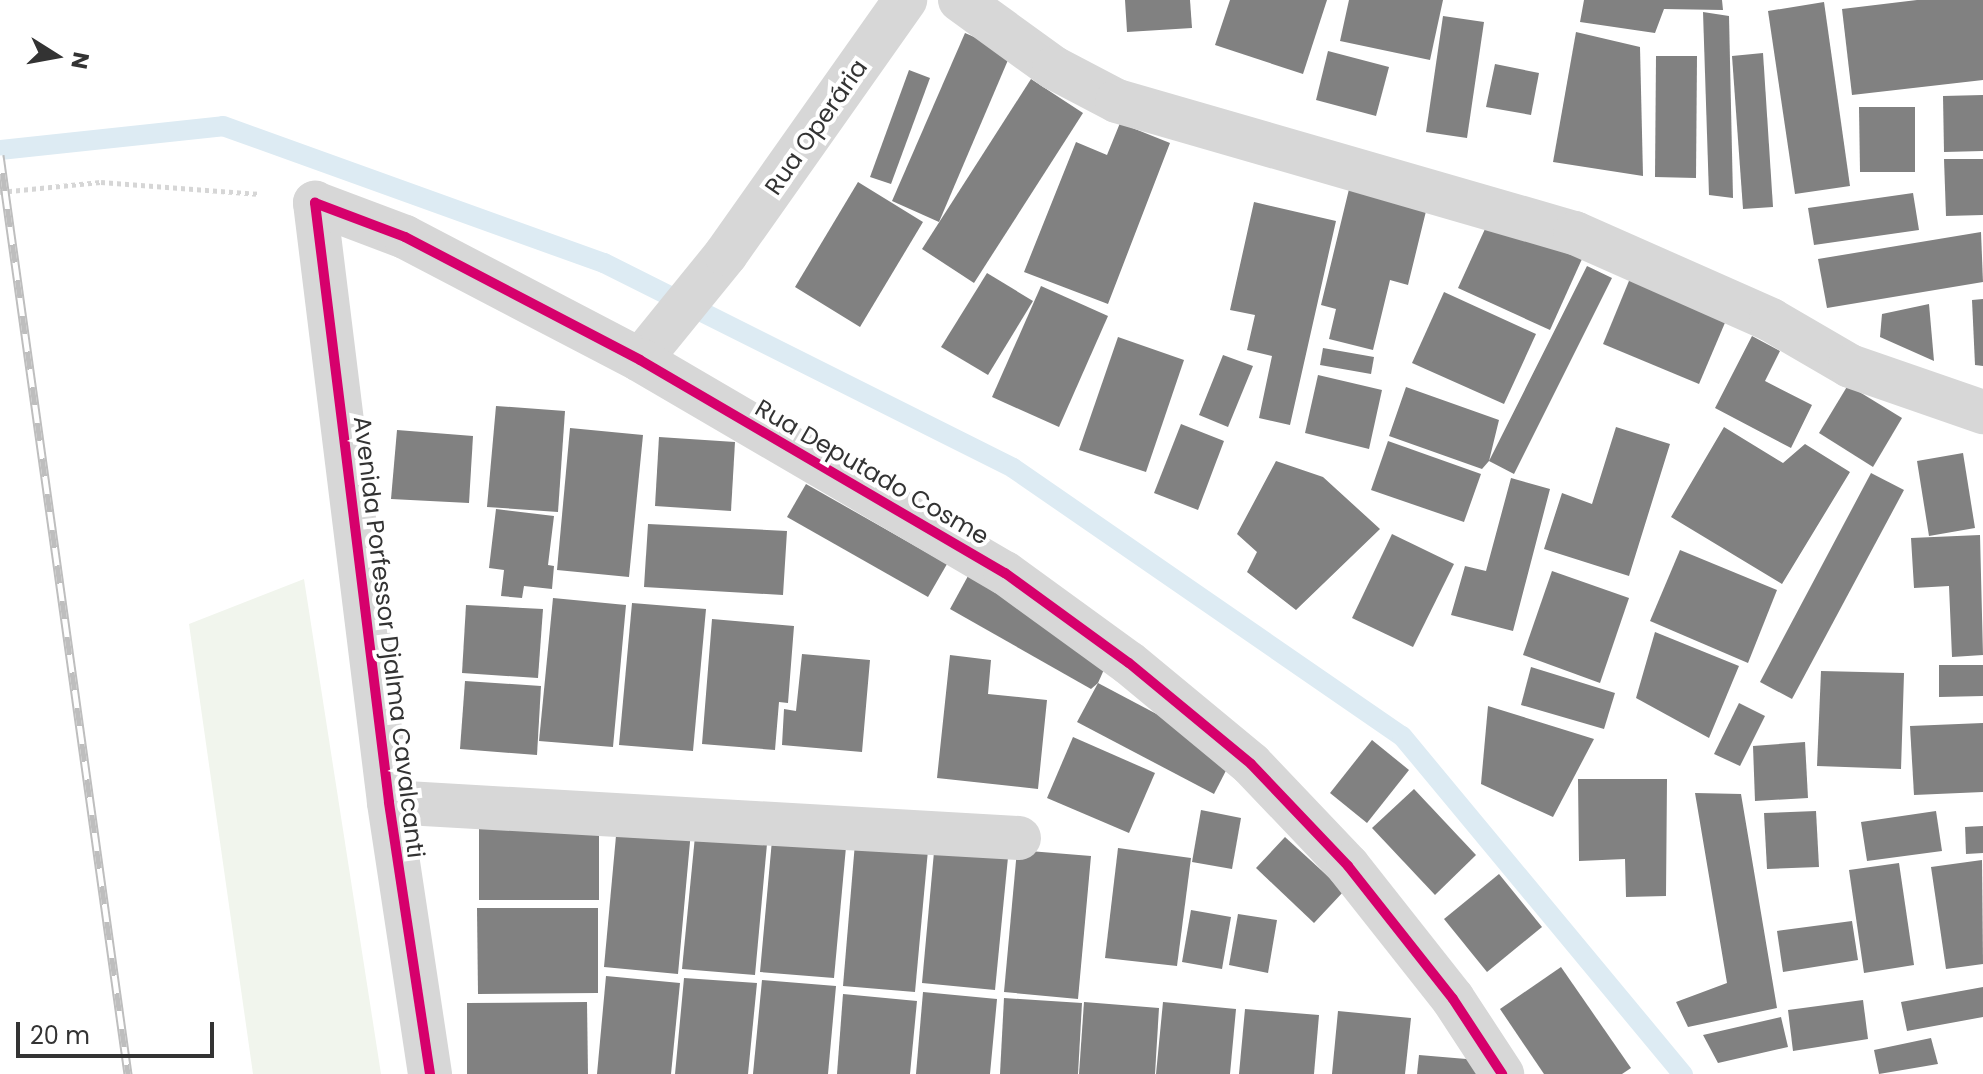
<!DOCTYPE html>
<meta charset="utf-8">
<style>
body{margin:0}
#map{position:relative;width:1983px;height:1074px;overflow:hidden;background:#fff;font-family:Poppins,sans-serif}
div>[style]{position:absolute}
.green>*{inset:0;background:#f1f5ed}
.stream>*{height:20px;margin:-10px;padding:0 10px;transform-origin:10px;border-radius:10px;background:#ddebf3}
.building>*{inset:0;background:#818181}
.path>*{height:5px;margin-top:-2.5px;transform-origin:0;background:repeating-linear-gradient(90deg,#d6d6d6 0 4px,transparent 0 8px)}
.street>*{height:44px;margin:-22px;padding:0 22px;transform-origin:22px;border-radius:22px;background:#d7d7d7}
.rail>*{height:9px;margin-top:-4.5px;transform-origin:0;background:repeating-linear-gradient(90deg,#fff 0 18px,#bebebe 0 36px);box-sizing:border-box;border-block:2px solid #bebebe}
.cycleway>*{height:10px;margin:-5px;padding:0 5px;transform-origin:5px;border-radius:5px;background:#d6006c}
span{translate:-50% -50%;white-space:nowrap;text-align:center;line-height:1.15;-webkit-text-stroke:8px #fff;paint-order:stroke}
.street-label{font-size:24px;color:#333}
.north{position:absolute;left:16px;top:16px;width:80px;height:80px;-webkit-text-stroke:6px #fff;paint-order:stroke;rotate:101deg;font-size:22px;font-weight:700;line-height:32px;text-align:center;color:#333}
.north::after{content:'';display:block;margin:auto;width:28px;height:36px;background:#333;clip-path:polygon(50% 0,100% 100%,50% 72%,0 100%)}
.scale{position:absolute;left:16px;top:1022px;width:198px;height:36px;box-sizing:border-box;border:4px solid #333;border-top:0;padding-left:10px;font-size:24px;line-height:28px;white-space:nowrap;color:#333;-webkit-text-stroke:6px #fff;paint-order:stroke}
</style>
<div id="map">
<div class="green">
<div style="clip-path:polygon(304px 579px,381px 1074px,253px 1074px,189px 624px)"></div>
</div>
<div class="stream">
<div style="left:0;top:150px;width:224px;rotate:-6.1deg"></div>
<div style="left:223px;top:126px;width:405px;rotate:19.8deg"></div>
<div style="left:604px;top:263px;width:457px;rotate:26.6deg"></div>
<div style="left:1013px;top:468px;width:472px;rotate:34.6deg"></div>
<div style="left:1402px;top:736px;width:440px;rotate:50.3deg"></div>
</div>
<div class="building">
<div style="clip-path:polygon(1125px 0,1190px 0,1192px 28px,1127px 32px)"></div>
<div style="clip-path:polygon(1230px 0,1327px 0,1303px 74px,1215px 45px)"></div>
<div style="clip-path:polygon(1349px 0,1443px 0,1430px 60px,1340px 41px)"></div>
<div style="clip-path:polygon(1584px 0,1722px 0,1723px 10px,1664px 9px,1655px 33px,1580px 22px)"></div>
<div style="clip-path:polygon(1917px 0,1983px 0,1983px 80px,1852px 95px,1842px 9px)"></div>
<div style="clip-path:polygon(1824px 2px,1850px 186px,1795px 194px,1768px 11px)"></div>
<div style="clip-path:polygon(1703px 12px,1729px 16px,1733px 198px,1709px 195px)"></div>
<div style="clip-path:polygon(1443px 16px,1484px 22px,1467px 138px,1426px 132px)"></div>
<div style="clip-path:polygon(1576px 32px,1640px 47px,1643px 176px,1553px 162px)"></div>
<div style="clip-path:polygon(965px 33px,1011px 53px,939px 222px,892px 201px)"></div>
<div style="clip-path:polygon(1328px 51px,1389px 67px,1376px 116px,1316px 100px)"></div>
<div style="clip-path:polygon(1763px 53px,1773px 207px,1743px 209px,1732px 56px)"></div>
<div style="clip-path:polygon(1656px 56px,1697px 56px,1696px 178px,1655px 177px)"></div>
<div style="clip-path:polygon(1495px 64px,1539px 73px,1531px 115px,1486px 107px)"></div>
<div style="clip-path:polygon(909px 70px,930px 78px,891px 184px,870px 177px)"></div>
<div style="clip-path:polygon(1031px 79px,1083px 113px,974px 283px,922px 249px)"></div>
<div style="clip-path:polygon(1983px 95px,1983px 151px,1944px 152px,1943px 96px)"></div>
<div style="clip-path:polygon(1859px 107px,1915px 107px,1915px 172px,1860px 172px)"></div>
<div style="clip-path:polygon(1120px 123px,1170px 143px,1108px 304px,1024px 272px,1076px 142px,1107px 155px)"></div>
<div style="clip-path:polygon(1944px 159px,1983px 159px,1983px 215px,1946px 216px)"></div>
<div style="clip-path:polygon(858px 182px,923px 222px,860px 327px,795px 287px)"></div>
<div style="clip-path:polygon(1350px 185px,1428px 203px,1408px 285px,1390px 280px,1373px 350px,1329px 339px,1336px 309px,1321px 305px)"></div>
<div style="clip-path:polygon(1913px 193px,1919px 230px,1814px 245px,1808px 208px)"></div>
<div style="clip-path:polygon(1254px 202px,1336px 221px,1290px 425px,1259px 418px,1272px 356px,1247px 350px,1255px 315px,1230px 310px)"></div>
<div style="clip-path:polygon(1490px 218px,1582px 259px,1550px 330px,1458px 288px)"></div>
<div style="clip-path:polygon(1981px 232px,1983px 282px,1827px 308px,1818px 259px)"></div>
<div style="clip-path:polygon(1587px 266px,1612px 278px,1514px 474px,1489px 461px,1482px 469px,1389px 436px,1406px 387px,1499px 420px,1489px 461px)"></div>
<div style="clip-path:polygon(987px 273px,1033px 301px,988px 375px,941px 347px)"></div>
<div style="clip-path:polygon(1631px 276px,1727px 318px,1699px 384px,1603px 344px)"></div>
<div style="clip-path:polygon(1041px 286px,1108px 316px,1059px 427px,992px 397px)"></div>
<div style="clip-path:polygon(1444px 292px,1536px 334px,1504px 404px,1412px 363px)"></div>
<div style="clip-path:polygon(1983px 299px,1983px 366px,1975px 365px,1972px 300px)"></div>
<div style="clip-path:polygon(1929px 304px,1934px 361px,1880px 337px,1882px 314px)"></div>
<div style="clip-path:polygon(1752px 336px,1780px 351px,1765px 381px,1812px 405px,1791px 448px,1715px 408px)"></div>
<div style="clip-path:polygon(1118px 337px,1184px 360px,1146px 472px,1079px 450px)"></div>
<div style="clip-path:polygon(1323px 348px,1374px 357px,1371px 374px,1320px 365px)"></div>
<div style="clip-path:polygon(1223px 355px,1253px 366px,1228px 427px,1199px 415px)"></div>
<div style="clip-path:polygon(1318px 375px,1382px 390px,1369px 449px,1305px 433px)"></div>
<div style="clip-path:polygon(1848px 385px,1902px 418px,1873px 467px,1819px 433px)"></div>
<div style="clip-path:polygon(496px 406px,565px 411px,558px 512px,487px 507px)"></div>
<div style="clip-path:polygon(1181px 424px,1224px 441px,1198px 510px,1154px 493px)"></div>
<div style="clip-path:polygon(1616px 427px,1670px 444px,1629px 576px,1544px 549px,1562px 493px,1592px 504px)"></div>
<div style="clip-path:polygon(1724px 427px,1783px 463px,1805px 444px,1850px 472px,1782px 584px,1671px 517px)"></div>
<div style="clip-path:polygon(570px 428px,643px 435px,629px 577px,557px 570px)"></div>
<div style="clip-path:polygon(397px 430px,473px 436px,469px 503px,391px 499px)"></div>
<div style="clip-path:polygon(659px 437px,735px 442px,731px 511px,655px 506px)"></div>
<div style="clip-path:polygon(1388px 441px,1481px 474px,1464px 522px,1371px 490px)"></div>
<div style="clip-path:polygon(1963px 453px,1975px 528px,1929px 536px,1917px 461px)"></div>
<div style="clip-path:polygon(1276px 461px,1323px 477px,1380px 529px,1296px 610px,1247px 572px,1257px 552px,1237px 534px)"></div>
<div style="clip-path:polygon(1871px 473px,1904px 490px,1792px 699px,1760px 682px)"></div>
<div style="clip-path:polygon(1511px 478px,1550px 489px,1513px 631px,1451px 615px,1465px 566px,1486px 571px)"></div>
<div style="clip-path:polygon(806px 484px,947px 564px,928px 597px,787px 517px)"></div>
<div style="clip-path:polygon(496px 509px,554px 516px,548px 565px,554px 566px,552px 589px,524px 586px,522px 598px,501px 596px,504px 570px,489px 568px)"></div>
<div style="clip-path:polygon(648px 524px,787px 531px,783px 595px,644px 587px)"></div>
<div style="clip-path:polygon(1392px 534px,1454px 564px,1413px 647px,1352px 618px)"></div>
<div style="clip-path:polygon(1980px 535px,1983px 655px,1952px 657px,1949px 586px,1914px 588px,1911px 538px)"></div>
<div style="clip-path:polygon(1680px 550px,1777px 590px,1748px 663px,1650px 621px)"></div>
<div style="clip-path:polygon(1552px 571px,1629px 598px,1600px 683px,1523px 655px)"></div>
<div style="clip-path:polygon(968px 576px,1110px 656px,1098px 683px,1091px 689px,950px 609px)"></div>
<div style="clip-path:polygon(553px 598px,626px 605px,613px 747px,539px 741px)"></div>
<div style="clip-path:polygon(632px 603px,706px 609px,693px 751px,619px 745px)"></div>
<div style="clip-path:polygon(466px 605px,543px 609px,538px 678px,462px 673px)"></div>
<div style="clip-path:polygon(712px 619px,794px 626px,788px 703px,779px 702px,775px 750px,702px 744px)"></div>
<div style="clip-path:polygon(1655px 632px,1739px 666px,1709px 738px,1636px 698px)"></div>
<div style="clip-path:polygon(802px 654px,870px 660px,862px 752px,782px 745px,784px 709px,796px 711px)"></div>
<div style="clip-path:polygon(950px 655px,991px 660px,988px 694px,1047px 700px,1038px 789px,937px 778px)"></div>
<div style="clip-path:polygon(1939px 665px,1983px 665px,1983px 696px,1939px 697px)"></div>
<div style="clip-path:polygon(1531px 667px,1615px 693px,1604px 729px,1521px 705px)"></div>
<div style="clip-path:polygon(1821px 671px,1904px 673px,1901px 769px,1817px 766px)"></div>
<div style="clip-path:polygon(465px 681px,541px 686px,537px 755px,460px 749px)"></div>
<div style="clip-path:polygon(1098px 683px,1234px 755px,1214px 794px,1077px 722px)"></div>
<div style="clip-path:polygon(1739px 703px,1765px 716px,1740px 766px,1714px 754px)"></div>
<div style="clip-path:polygon(1488px 706px,1594px 739px,1553px 817px,1481px 784px)"></div>
<div style="clip-path:polygon(1983px 723px,1983px 792px,1914px 795px,1910px 726px)"></div>
<div style="clip-path:polygon(1073px 737px,1155px 773px,1129px 833px,1047px 798px)"></div>
<div style="clip-path:polygon(1372px 740px,1409px 770px,1367px 823px,1330px 793px)"></div>
<div style="clip-path:polygon(1805px 742px,1808px 798px,1755px 801px,1753px 746px)"></div>
<div style="clip-path:polygon(1578px 779px,1667px 779px,1666px 896px,1626px 897px,1625px 859px,1579px 861px)"></div>
<div style="clip-path:polygon(1414px 789px,1476px 855px,1435px 895px,1372px 828px)"></div>
<div style="clip-path:polygon(1695px 793px,1741px 794px,1777px 1008px,1688px 1027px,1676px 1002px,1727px 983px)"></div>
<div style="clip-path:polygon(1201px 810px,1241px 818px,1232px 869px,1192px 862px)"></div>
<div style="clip-path:polygon(1816px 811px,1819px 867px,1767px 869px,1764px 813px)"></div>
<div style="clip-path:polygon(1936px 811px,1942px 851px,1867px 861px,1861px 822px)"></div>
<div style="clip-path:polygon(479px 815px,599px 815px,599px 900px,479px 900px)"></div>
<div style="clip-path:polygon(617px 825px,691px 831px,678px 974px,604px 967px)"></div>
<div style="clip-path:polygon(696px 826px,768px 833px,755px 975px,682px 969px)"></div>
<div style="clip-path:polygon(1983px 826px,1983px 853px,1966px 854px,1965px 827px)"></div>
<div style="clip-path:polygon(773px 829px,847px 836px,834px 978px,760px 972px)"></div>
<div style="clip-path:polygon(1285px 837px,1344px 891px,1314px 923px,1256px 868px)"></div>
<div style="clip-path:polygon(935px 841px,1009px 847px,995px 990px,922px 983px)"></div>
<div style="clip-path:polygon(855px 843px,928px 850px,915px 992px,843px 986px)"></div>
<div style="clip-path:polygon(1118px 848px,1191px 858px,1177px 966px,1105px 958px)"></div>
<div style="clip-path:polygon(1017px 850px,1091px 856px,1078px 999px,1004px 992px)"></div>
<div style="clip-path:polygon(1982px 860px,1983px 964px,1946px 969px,1931px 867px)"></div>
<div style="clip-path:polygon(1899px 863px,1914px 965px,1864px 973px,1849px 870px)"></div>
<div style="clip-path:polygon(1499px 874px,1542px 927px,1487px 972px,1444px 919px)"></div>
<div style="clip-path:polygon(477px 908px,598px 908px,598px 993px,478px 994px)"></div>
<div style="clip-path:polygon(1191px 910px,1231px 917px,1222px 969px,1182px 962px)"></div>
<div style="clip-path:polygon(1238px 914px,1277px 920px,1268px 973px,1229px 965px)"></div>
<div style="clip-path:polygon(1852px 921px,1858px 960px,1783px 972px,1777px 931px)"></div>
<div style="clip-path:polygon(1561px 967px,1631px 1068px,1622px 1074px,1544px 1074px,1500px 1009px)"></div>
<div style="clip-path:polygon(606px 976px,680px 983px,671px 1074px,597px 1074px)"></div>
<div style="clip-path:polygon(684px 978px,757px 983px,748px 1074px,675px 1074px)"></div>
<div style="clip-path:polygon(762px 980px,836px 986px,828px 1074px,753px 1074px)"></div>
<div style="clip-path:polygon(1983px 987px,1983px 1017px,1907px 1031px,1901px 1002px)"></div>
<div style="clip-path:polygon(923px 992px,997px 999px,990px 1074px,916px 1074px)"></div>
<div style="clip-path:polygon(843px 994px,917px 1001px,910px 1074px,837px 1074px)"></div>
<div style="clip-path:polygon(1004px 998px,1082px 1003px,1078px 1074px,1000px 1074px)"></div>
<div style="clip-path:polygon(1863px 1000px,1868px 1039px,1793px 1051px,1788px 1010px)"></div>
<div style="clip-path:polygon(587px 1002px,588px 1074px,467px 1074px,467px 1003px)"></div>
<div style="clip-path:polygon(1084px 1002px,1159px 1008px,1155px 1074px,1079px 1074px)"></div>
<div style="clip-path:polygon(1163px 1002px,1236px 1009px,1230px 1074px,1156px 1074px)"></div>
<div style="clip-path:polygon(1245px 1009px,1319px 1015px,1314px 1074px,1239px 1074px)"></div>
<div style="clip-path:polygon(1338px 1011px,1411px 1018px,1405px 1074px,1332px 1074px)"></div>
<div style="clip-path:polygon(1781px 1017px,1788px 1047px,1718px 1063px,1703px 1035px)"></div>
<div style="clip-path:polygon(1931px 1038px,1938px 1064px,1879px 1074px,1874px 1050px)"></div>
<div style="clip-path:polygon(1419px 1055px,1490px 1061px,1488px 1074px,1417px 1074px)"></div>
</div>
<div class="path">
<div style="left:0;top:192px;width:101px;rotate:-5.7deg"></div>
<div style="left:101px;top:182px;width:158px;rotate:4.3deg"></div>
</div>
<div class="street">
<div style="left:960px;top:0;width:116px;rotate:35.9deg"></div>
<div style="left:1054px;top:68px;width:71px;rotate:27.6deg"></div>
<div style="left:1117px;top:101px;width:477px;rotate:16.1deg"></div>
<div style="left:1575px;top:233px;width:214px;rotate:23.9deg"></div>
<div style="left:1771px;top:320px;width:91px;rotate:30.2deg"></div>
<div style="left:1850px;top:366px;width:141px;rotate:19.1deg"></div>
<div style="left:640px;top:360px;width:136px;rotate:-50.9deg"></div>
<div style="left:726px;top:254px;width:311px;rotate:-54.8deg"></div>
<div style="left:389px;top:802px;width:631px;rotate:3.27deg"></div>
<div style="left:430px;top:1074px;width:275px;rotate:-98.6deg"></div>
<div style="left:389px;top:802px;width:604px;rotate:-97.04deg"></div>
<div style="left:315px;top:203px;width:96px;rotate:20.7deg"></div>
<div style="left:405px;top:237px;width:265px;rotate:27.6deg"></div>
<div style="left:640px;top:360px;width:423px;rotate:30.3deg"></div>
<div style="left:1005px;top:573px;width:153px;rotate:36deg"></div>
<div style="left:1129px;top:663px;width:158px;rotate:39.6deg"></div>
<div style="left:1251px;top:764px;width:141px;rotate:46.4deg"></div>
<div style="left:1348px;top:866px;width:169px;rotate:51.7deg"></div>
<div style="left:1453px;top:999px;width:90px;rotate:56.8deg"></div>
</div>
<div class="rail">
<div style="left:0;top:155px;width:928px;rotate:82.07deg"></div>
</div>
<div class="cycleway">
<div style="left:430px;top:1074px;width:275px;rotate:-98.6deg"></div>
<div style="left:389px;top:802px;width:604px;rotate:-97.04deg"></div>
<div style="left:315px;top:203px;width:96px;rotate:20.7deg"></div>
<div style="left:405px;top:237px;width:265px;rotate:27.6deg"></div>
<div style="left:640px;top:360px;width:423px;rotate:30.3deg"></div>
<div style="left:1005px;top:573px;width:153px;rotate:36deg"></div>
<div style="left:1129px;top:663px;width:158px;rotate:39.6deg"></div>
<div style="left:1251px;top:764px;width:141px;rotate:46.4deg"></div>
<div style="left:1348px;top:866px;width:169px;rotate:51.7deg"></div>
<div style="left:1453px;top:999px;width:90px;rotate:56.8deg"></div>
</div>
<div class="street-label">
<span style="left:816px;top:127px;rotate:-55deg">Rua Operária</span>
<span style="left:872px;top:472px;rotate:30deg">Rua Deputado Cosme</span>
<span style="left:389px;top:637px;rotate:83deg">Avenida Porfessor Djalma Cavalcanti</span>
</div>
<div class="north">N</div>
<div class="scale">20 m</div>
</div>
